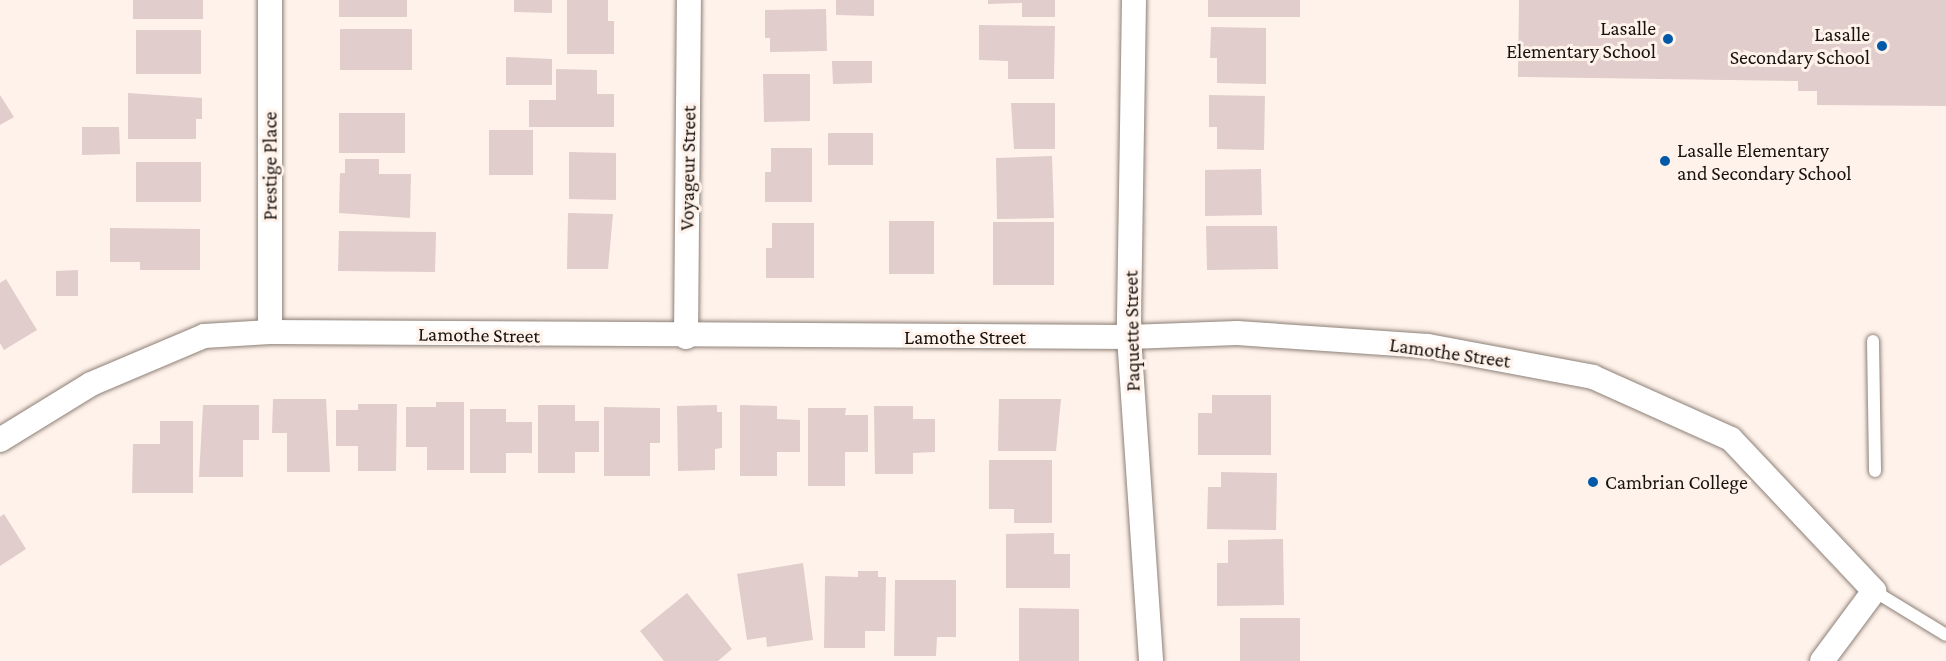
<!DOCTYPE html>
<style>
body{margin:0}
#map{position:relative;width:1946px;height:661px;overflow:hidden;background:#fff2eb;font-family:"Crimson Pro",serif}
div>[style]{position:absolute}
.building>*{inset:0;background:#e0cdcc}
.roads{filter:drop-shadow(0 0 2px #8d8077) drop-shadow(0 0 2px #8d8077)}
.lane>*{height:12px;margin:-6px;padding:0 6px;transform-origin:6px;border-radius:6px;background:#fff}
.street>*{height:24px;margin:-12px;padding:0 12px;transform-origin:12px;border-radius:12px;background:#fff}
.dots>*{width:16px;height:16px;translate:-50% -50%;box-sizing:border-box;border:3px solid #fff2eb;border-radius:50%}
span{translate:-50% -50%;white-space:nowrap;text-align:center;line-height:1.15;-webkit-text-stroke:6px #fff2eb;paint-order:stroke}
.poi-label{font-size:20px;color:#17120e}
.right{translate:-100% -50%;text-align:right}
.left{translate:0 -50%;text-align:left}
.street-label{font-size:20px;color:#17120e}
</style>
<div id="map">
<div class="building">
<div style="clip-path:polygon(133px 0,203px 0,203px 19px,133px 19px)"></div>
<div style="clip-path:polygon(339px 0,407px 0,407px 17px,339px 17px)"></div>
<div style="clip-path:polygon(514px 0,552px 0,552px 13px,514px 12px)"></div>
<div style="clip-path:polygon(567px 0,608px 0,608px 21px,614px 21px,614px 54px,567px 54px)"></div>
<div style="clip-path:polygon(836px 0,874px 0,874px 16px,836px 15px)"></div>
<div style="clip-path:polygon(988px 0,1055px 0,1055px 17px,1022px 17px,1022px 3px,988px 4px)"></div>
<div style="clip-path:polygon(1208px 0,1300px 0,1300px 17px,1208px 17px)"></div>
<div style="clip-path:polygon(1519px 0,1946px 0,1946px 106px,1817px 105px,1817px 91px,1798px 91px,1798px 81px,1518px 77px)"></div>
<div style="clip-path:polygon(826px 9px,827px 51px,770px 52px,770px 38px,765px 38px,765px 10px)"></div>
<div style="clip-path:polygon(979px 25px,1055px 26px,1054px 79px,1008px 79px,1008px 61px,979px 60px)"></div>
<div style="clip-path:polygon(1211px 27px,1266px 28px,1266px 84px,1217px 83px,1217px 58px,1210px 58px)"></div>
<div style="clip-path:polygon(340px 29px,412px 29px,412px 70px,340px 70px)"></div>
<div style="clip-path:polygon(136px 30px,201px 30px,201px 74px,136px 74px)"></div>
<div style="clip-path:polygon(506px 57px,552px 59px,552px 85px,506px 85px)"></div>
<div style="clip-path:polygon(832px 61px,872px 61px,872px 83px,833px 84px)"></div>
<div style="clip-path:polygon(556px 69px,597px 70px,597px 94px,614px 94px,614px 127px,529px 127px,529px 100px,556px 100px)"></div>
<div style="clip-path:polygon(763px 74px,810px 74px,810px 121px,764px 122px)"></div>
<div style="clip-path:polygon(128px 93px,202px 98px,202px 119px,196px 119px,196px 139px,128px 139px)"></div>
<div style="clip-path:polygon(0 95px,14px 117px,0 125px)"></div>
<div style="clip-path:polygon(1209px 95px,1265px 96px,1264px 150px,1217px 149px,1217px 127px,1209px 127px)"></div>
<div style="clip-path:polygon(1011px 103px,1055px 103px,1055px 149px,1014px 149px)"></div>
<div style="clip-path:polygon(339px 113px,405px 113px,405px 153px,339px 153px)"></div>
<div style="clip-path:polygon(82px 127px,119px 127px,120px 154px,82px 155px)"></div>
<div style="clip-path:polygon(489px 130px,533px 130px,533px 175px,489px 175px)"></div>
<div style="clip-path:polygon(828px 133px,873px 133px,873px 165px,828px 165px)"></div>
<div style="clip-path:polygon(771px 148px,812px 148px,812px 202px,765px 202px,765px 172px,771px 172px)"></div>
<div style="clip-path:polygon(569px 152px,616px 153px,616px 200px,569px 199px)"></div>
<div style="clip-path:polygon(1052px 156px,1054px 218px,997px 219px,996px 158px)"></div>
<div style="clip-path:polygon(345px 159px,379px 159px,379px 174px,411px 174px,410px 218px,339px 213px,340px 173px,345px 173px)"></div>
<div style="clip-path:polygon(136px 162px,201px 162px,201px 202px,136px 202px)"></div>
<div style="clip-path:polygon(1261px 169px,1262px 215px,1205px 216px,1205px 170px)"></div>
<div style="clip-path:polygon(568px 213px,613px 214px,608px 269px,567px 269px)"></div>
<div style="clip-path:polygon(889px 221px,934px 221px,934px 274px,889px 274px)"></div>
<div style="clip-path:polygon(993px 222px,1054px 222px,1054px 285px,993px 285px)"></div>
<div style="clip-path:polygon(772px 223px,814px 223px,814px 278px,766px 278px,766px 248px,772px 248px)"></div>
<div style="clip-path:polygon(1206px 226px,1277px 226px,1278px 269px,1207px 270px)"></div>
<div style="clip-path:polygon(110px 228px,200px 229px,200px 270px,140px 270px,140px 262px,110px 262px)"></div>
<div style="clip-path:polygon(339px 231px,436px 232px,435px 272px,338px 271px)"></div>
<div style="clip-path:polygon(78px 270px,78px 296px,56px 296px,56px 271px)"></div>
<div style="clip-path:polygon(6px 279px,37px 330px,4px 350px,0 343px,0 283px)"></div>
<div style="clip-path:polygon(1212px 395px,1271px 395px,1271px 455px,1198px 455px,1198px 413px,1212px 413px)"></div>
<div style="clip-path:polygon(273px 399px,326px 399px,330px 472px,287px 472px,287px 433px,272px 433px)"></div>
<div style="clip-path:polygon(999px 399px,1061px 399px,1056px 451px,998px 451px)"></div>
<div style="clip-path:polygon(436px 402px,464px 402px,464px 470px,427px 470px,427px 447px,406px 447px,406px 407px,436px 407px)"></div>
<div style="clip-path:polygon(358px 404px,397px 404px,396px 471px,358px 471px,358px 446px,336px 446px,336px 410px,358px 410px)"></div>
<div style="clip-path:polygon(203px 405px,259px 405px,259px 440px,243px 440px,243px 477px,199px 477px)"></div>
<div style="clip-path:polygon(538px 405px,575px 405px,575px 421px,599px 421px,599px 452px,575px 452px,575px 473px,538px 473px)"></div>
<div style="clip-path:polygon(717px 405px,717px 412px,722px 412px,722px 448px,715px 449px,715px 470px,678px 471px,677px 406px)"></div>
<div style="clip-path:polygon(740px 405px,777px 406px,777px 419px,800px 420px,800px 452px,777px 452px,777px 476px,740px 476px)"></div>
<div style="clip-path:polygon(874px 406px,913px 406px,913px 419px,935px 419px,935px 452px,913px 453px,913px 474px,875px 474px)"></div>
<div style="clip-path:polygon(604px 407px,660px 408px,660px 443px,650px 443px,650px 476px,604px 476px)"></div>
<div style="clip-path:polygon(808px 408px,846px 408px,845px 415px,868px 415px,868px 452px,845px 452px,845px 486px,808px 486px)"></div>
<div style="clip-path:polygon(470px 409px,506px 409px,506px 422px,532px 422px,532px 453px,506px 453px,506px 473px,470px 473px)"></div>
<div style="clip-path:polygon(160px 421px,193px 421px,193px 493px,132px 493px,133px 444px,160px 444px)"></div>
<div style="clip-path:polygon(989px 460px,1052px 460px,1052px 523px,1014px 523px,1014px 509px,989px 509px)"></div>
<div style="clip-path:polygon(1221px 472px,1277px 473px,1276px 530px,1207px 529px,1208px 487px,1221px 487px)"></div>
<div style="clip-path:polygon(4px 514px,26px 549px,0 566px,0 517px)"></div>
<div style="clip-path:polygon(1054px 533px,1054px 554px,1070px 554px,1070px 588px,1006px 588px,1006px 534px)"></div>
<div style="clip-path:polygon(1283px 539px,1284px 605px,1217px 606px,1217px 563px,1228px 563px,1228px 540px)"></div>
<div style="clip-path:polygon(803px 563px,813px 640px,767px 647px,766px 637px,747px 640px,737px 574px)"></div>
<div style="clip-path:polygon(858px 571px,878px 571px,878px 577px,886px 577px,885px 631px,865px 631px,865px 648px,824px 648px,825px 576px,858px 577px)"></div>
<div style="clip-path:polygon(895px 580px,956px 580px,956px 637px,937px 637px,936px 656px,894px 656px)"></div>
<div style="clip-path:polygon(687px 593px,732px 649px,718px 661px,664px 661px,640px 631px)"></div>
<div style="clip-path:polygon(1019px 608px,1079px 609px,1079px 661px,1019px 661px)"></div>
<div style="clip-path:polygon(1240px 618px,1300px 618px,1300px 661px,1240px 661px)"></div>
</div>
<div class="roads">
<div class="lane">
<div style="left:1873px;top:341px;width:130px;rotate:89.1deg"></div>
<div style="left:1874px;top:591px;width:84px;rotate:31.4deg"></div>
</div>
<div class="street">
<div style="left:1134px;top:0;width:337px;rotate:90.9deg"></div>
<div style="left:1129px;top:337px;width:325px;rotate:86.1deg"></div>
<div style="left:270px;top:332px;width:332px;rotate:-90deg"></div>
<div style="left:686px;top:337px;width:337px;rotate:-89.5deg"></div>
<div style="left:0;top:440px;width:107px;rotate:-31.6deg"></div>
<div style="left:91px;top:384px;width:123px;rotate:-23deg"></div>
<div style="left:204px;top:336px;width:66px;rotate:-3.5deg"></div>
<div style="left:270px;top:332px;width:859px;rotate:0.33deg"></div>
<div style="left:1129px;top:337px;width:108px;rotate:-2.1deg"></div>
<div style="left:1237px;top:333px;width:191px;rotate:3.9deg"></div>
<div style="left:1428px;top:346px;width:168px;rotate:10.6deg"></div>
<div style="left:1593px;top:377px;width:151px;rotate:24.2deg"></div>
<div style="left:1731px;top:439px;width:209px;rotate:46.7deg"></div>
<div style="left:1874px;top:591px;width:87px;rotate:126.6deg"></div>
</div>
</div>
<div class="dots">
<div style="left:1668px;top:39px;background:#0259a7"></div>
<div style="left:1882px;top:46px;background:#0259a7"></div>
<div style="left:1665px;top:161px;background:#0259a7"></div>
<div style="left:1593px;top:482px;background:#0259a7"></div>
</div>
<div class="poi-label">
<span class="right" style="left:1656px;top:40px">Lasalle<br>Elementary School</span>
<span class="right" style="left:1870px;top:46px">Lasalle<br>Secondary School</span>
<span class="left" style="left:1677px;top:162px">Lasalle Elementary<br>and Secondary School</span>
<span class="left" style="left:1605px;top:482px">Cambrian College</span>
</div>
<div class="street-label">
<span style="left:270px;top:166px;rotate:-90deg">Prestige Place</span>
<span style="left:688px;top:168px;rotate:-89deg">Voyageur Street</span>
<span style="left:1132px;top:331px;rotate:-91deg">Paquette Street</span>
<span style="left:479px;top:335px;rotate:1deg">Lamothe Street</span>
<span style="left:965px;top:337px">Lamothe Street</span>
<span style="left:1450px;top:353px;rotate:8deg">Lamothe Street</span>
</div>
</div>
